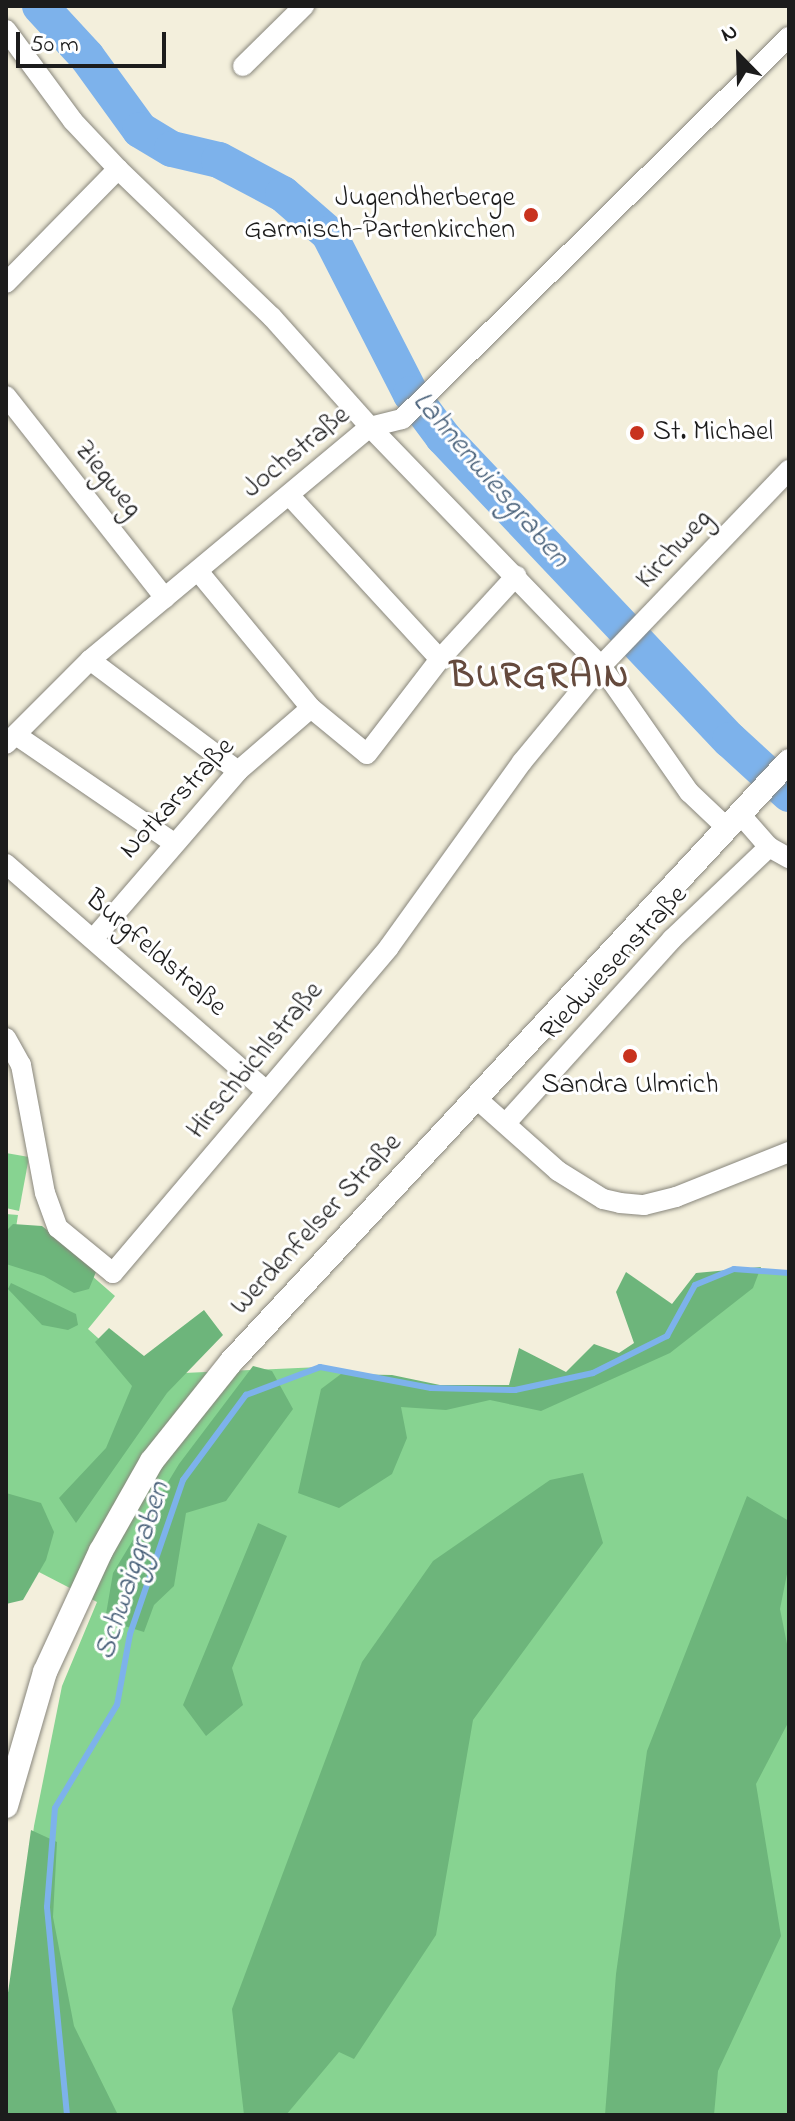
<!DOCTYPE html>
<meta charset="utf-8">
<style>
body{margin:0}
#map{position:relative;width:795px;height:2121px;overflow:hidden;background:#f3efdc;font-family:"Indie Flower",sans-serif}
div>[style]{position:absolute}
.green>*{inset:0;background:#87d391}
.forest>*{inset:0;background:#6db57b}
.stream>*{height:6px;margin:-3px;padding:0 3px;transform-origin:3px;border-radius:3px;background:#7db2eb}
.river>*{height:36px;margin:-18px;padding:0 18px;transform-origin:18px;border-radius:18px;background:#7db2eb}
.roads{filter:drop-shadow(0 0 2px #88867c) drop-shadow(0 0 2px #88867c)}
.minor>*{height:20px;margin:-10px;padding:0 10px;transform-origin:10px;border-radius:10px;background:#fff}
.tertiary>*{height:24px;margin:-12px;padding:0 12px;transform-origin:12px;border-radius:12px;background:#fff}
.dots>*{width:22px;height:22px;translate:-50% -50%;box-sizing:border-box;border:4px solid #fff;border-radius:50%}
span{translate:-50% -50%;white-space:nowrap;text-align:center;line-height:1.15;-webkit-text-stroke:6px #fff;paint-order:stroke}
.poi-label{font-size:28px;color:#1c1c1c}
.right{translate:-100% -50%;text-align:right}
.left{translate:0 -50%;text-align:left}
.street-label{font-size:28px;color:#1c1c1c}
.water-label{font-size:30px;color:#486079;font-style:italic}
.district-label{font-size:36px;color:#654a3d;font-weight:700;letter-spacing:2px}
.frame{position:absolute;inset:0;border:8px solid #1c1c1c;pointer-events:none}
.north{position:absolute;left:699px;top:16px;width:80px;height:80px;-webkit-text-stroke:6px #fff;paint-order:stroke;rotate:337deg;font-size:22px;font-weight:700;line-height:32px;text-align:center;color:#1c1c1c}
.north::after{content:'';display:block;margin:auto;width:28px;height:36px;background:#1c1c1c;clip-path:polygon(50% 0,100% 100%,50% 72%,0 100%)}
.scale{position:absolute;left:16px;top:32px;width:150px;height:36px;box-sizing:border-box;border:4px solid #1c1c1c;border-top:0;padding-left:10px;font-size:24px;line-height:28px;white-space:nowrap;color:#1c1c1c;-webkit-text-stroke:6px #fff;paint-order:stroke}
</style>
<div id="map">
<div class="green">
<div style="clip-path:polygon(6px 1153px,29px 1157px,19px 1211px,6px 1208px)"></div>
<div style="clip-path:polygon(6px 1214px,18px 1215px,15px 1234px,51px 1240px,115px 1296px,88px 1329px,139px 1375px,320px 1367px,432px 1389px,515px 1390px,593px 1374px,735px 1270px,789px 1274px,789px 2115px,6px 2115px,6px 2034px,34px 1826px,62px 1686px,97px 1602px,35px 1570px,6px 1571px)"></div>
</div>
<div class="forest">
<div style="clip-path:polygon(13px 1224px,42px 1226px,75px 1252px,96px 1272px,89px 1289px,74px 1293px,44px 1276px,6px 1264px,6px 1231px)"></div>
<div style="clip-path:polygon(761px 1267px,753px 1288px,670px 1353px,541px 1411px,490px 1400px,446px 1410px,401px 1407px,407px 1438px,392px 1474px,339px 1508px,298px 1493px,321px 1389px,341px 1374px,392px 1375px,440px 1385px,509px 1385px,519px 1348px,566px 1372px,594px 1344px,619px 1353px,634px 1343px,616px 1292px,626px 1272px,672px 1304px,696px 1273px)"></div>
<div style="clip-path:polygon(11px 1283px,76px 1314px,78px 1325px,68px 1330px,42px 1325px,8px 1289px)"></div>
<div style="clip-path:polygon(204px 1310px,223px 1335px,167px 1393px,76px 1523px,59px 1498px,106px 1448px,132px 1386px,95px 1342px,109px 1328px,144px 1356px)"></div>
<div style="clip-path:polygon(253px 1366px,272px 1371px,293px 1409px,226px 1501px,186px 1513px,174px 1586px,154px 1605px,144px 1632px,105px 1620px,113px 1573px,179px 1464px)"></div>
<div style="clip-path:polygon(583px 1473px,603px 1543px,473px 1720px,436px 1935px,354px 2059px,339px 2052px,286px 2115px,244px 2115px,232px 2009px,362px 1662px,433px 1561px,550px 1480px)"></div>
<div style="clip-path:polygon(6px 1493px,41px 1503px,54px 1532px,46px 1560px,23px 1600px,6px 1604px)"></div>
<div style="clip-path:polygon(747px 1496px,789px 1521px,789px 1564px,780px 1609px,789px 1654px,789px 1721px,756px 1784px,781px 1936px,718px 2071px,714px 2115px,605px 2115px,616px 1974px,647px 1751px)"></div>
<div style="clip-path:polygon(258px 1523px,287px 1536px,232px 1668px,243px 1705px,206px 1736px,183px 1705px)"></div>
<div style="clip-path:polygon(31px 1830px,57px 1842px,53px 1917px,74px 2026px,118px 2115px,6px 2115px,6px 2007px)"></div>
</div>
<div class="stream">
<div style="left:67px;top:2115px;width:209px;rotate:-95.5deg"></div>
<div style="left:47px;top:1907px;width:99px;rotate:-85.4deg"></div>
<div style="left:55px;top:1808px;width:120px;rotate:-59deg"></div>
<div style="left:117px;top:1705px;width:72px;rotate:-79.6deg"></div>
<div style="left:130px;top:1634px;width:163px;rotate:-71deg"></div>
<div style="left:183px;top:1480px;width:106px;rotate:-53.5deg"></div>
<div style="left:246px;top:1395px;width:79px;rotate:-20.7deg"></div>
<div style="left:320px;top:1367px;width:113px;rotate:10.7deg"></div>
<div style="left:431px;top:1388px;width:84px;rotate:1.4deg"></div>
<div style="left:515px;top:1390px;width:80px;rotate:-12.3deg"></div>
<div style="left:593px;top:1373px;width:83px;rotate:-26.6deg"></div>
<div style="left:667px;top:1336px;width:58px;rotate:-61.2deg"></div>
<div style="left:695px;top:1285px;width:42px;rotate:-22.3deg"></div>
<div style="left:734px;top:1269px;width:55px;rotate:4.2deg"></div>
</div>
<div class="river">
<div style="left:40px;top:6px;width:69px;rotate:47.3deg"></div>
<div style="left:87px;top:57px;width:90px;rotate:54deg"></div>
<div style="left:140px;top:130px;width:37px;rotate:31deg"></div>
<div style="left:172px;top:149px;width:48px;rotate:13.2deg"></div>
<div style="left:219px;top:160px;width:72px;rotate:28deg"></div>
<div style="left:283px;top:194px;width:61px;rotate:41deg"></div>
<div style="left:329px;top:234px;width:180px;rotate:62.9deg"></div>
<div style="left:411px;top:394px;width:54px;rotate:53.3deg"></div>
<div style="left:443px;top:437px;width:417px;rotate:46.6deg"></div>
<div style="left:730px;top:740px;width:80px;rotate:42.5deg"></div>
</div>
<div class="roads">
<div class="minor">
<div style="left:6px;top:30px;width:113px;rotate:53.6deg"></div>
<div style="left:73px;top:121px;width:66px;rotate:46.8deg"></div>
<div style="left:118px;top:169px;width:214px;rotate:43.9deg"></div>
<div style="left:272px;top:317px;width:147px;rotate:48.3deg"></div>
<div style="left:370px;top:427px;width:332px;rotate:46deg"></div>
<div style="left:601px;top:666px;width:154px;rotate:55.1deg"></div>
<div style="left:689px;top:792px;width:52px;rotate:43.5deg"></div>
<div style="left:243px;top:66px;width:86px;rotate:-44.5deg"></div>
<div style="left:6px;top:283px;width:160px;rotate:-45.5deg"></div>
<div style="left:6px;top:396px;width:257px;rotate:51.8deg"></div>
<div style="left:289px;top:495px;width:223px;rotate:47.4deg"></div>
<div style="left:198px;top:571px;width:178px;rotate:50.5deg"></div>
<div style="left:90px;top:660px;width:185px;rotate:36.9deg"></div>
<div style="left:16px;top:735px;width:189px;rotate:34.4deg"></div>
<div style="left:6px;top:744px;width:119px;rotate:-45deg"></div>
<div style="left:90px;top:660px;width:364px;rotate:-39.8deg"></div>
<div style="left:370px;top:427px;width:33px;rotate:-14deg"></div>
<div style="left:402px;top:419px;width:544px;rotate:-44.63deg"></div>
<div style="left:740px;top:814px;width:44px;rotate:48.7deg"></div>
<div style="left:769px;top:847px;width:23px;rotate:29deg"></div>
<div style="left:6px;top:864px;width:344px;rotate:41.1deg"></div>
<div style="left:94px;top:938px;width:221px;rotate:-49.2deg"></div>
<div style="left:238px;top:771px;width:96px;rotate:-40.8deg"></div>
<div style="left:311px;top:708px;width:72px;rotate:39.4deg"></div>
<div style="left:367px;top:754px;width:120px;rotate:-52.5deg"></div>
<div style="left:440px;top:659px;width:113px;rotate:-47.5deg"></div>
<div style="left:6px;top:1038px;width:31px;rotate:61deg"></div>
<div style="left:21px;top:1065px;width:130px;rotate:79.4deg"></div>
<div style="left:45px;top:1193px;width:37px;rotate:70deg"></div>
<div style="left:58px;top:1228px;width:71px;rotate:39.3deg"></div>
<div style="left:113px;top:1273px;width:427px;rotate:-49.7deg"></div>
<div style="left:389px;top:947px;width:228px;rotate:-54.3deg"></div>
<div style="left:522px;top:762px;width:124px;rotate:-50.5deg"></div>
<div style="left:601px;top:666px;width:272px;rotate:-46.2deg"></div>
<div style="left:477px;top:1099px;width:108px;rotate:41.6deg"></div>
<div style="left:558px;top:1171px;width:53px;rotate:31.9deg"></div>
<div style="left:603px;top:1199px;width:17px;rotate:13deg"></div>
<div style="left:620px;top:1203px;width:24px;rotate:5deg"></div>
<div style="left:644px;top:1205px;width:33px;rotate:-14deg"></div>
<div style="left:676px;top:1197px;width:122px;rotate:-21.7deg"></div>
<div style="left:506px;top:1123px;width:248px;rotate:-47.9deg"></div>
<div style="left:672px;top:939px;width:134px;rotate:-43.5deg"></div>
</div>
<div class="tertiary">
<div style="left:6px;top:1806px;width:140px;rotate:-73.8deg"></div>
<div style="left:45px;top:1672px;width:133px;rotate:-65.2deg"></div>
<div style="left:101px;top:1551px;width:103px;rotate:-60.5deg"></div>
<div style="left:152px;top:1461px;width:127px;rotate:-51.4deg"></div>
<div style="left:231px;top:1362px;width:820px;rotate:-47.12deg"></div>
</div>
</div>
<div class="dots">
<div style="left:531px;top:215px;background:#c8321e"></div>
<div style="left:637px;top:433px;background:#c8321e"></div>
<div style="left:630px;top:1056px;background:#c8321e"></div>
</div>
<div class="poi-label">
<span class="right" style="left:515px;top:215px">Jugendherberge<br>Garmisch-Partenkirchen</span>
<span class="left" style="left:653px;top:433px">St. Michael</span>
<span style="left:630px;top:1086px">Sandra Ulmrich</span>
</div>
<div class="street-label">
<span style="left:297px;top:453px;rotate:-39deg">Jochstraße</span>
<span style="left:107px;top:480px;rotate:51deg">Ziegweg</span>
<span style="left:675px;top:550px;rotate:-47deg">Kirchweg</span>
<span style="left:178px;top:799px;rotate:-47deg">Notkarstraße</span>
<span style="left:155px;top:954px;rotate:41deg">Burgfeldstraße</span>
<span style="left:615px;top:964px;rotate:-47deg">Riedwiesenstraße</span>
<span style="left:256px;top:1061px;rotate:-50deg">Hirschbichlstraße</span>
<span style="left:317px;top:1225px;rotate:-47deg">Werdenfelser Straße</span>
</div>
<div class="water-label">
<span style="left:490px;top:480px;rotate:49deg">Lahnenwiesgraben</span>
<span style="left:133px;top:1571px;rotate:-72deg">Schwaiggraben</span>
</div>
<div class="district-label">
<span style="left:540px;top:678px">BURGRAIN</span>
</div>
<div class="frame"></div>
<div class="north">N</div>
<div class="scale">50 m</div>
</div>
